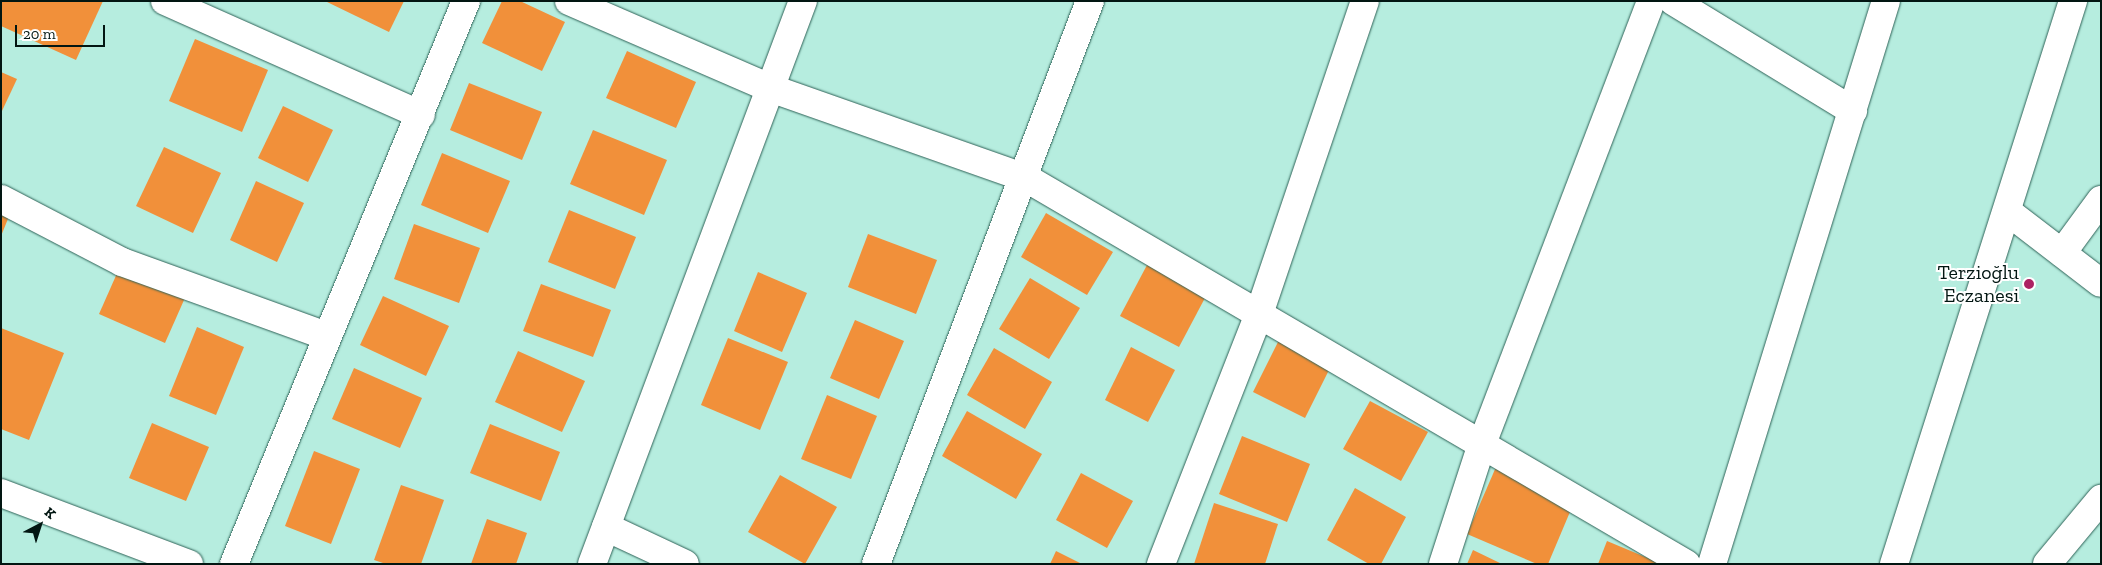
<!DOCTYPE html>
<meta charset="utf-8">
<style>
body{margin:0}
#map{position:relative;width:2102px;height:565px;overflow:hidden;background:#b6eddf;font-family:"Zilla Slab",serif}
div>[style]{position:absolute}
.building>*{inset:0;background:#f1903a}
.roads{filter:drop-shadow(0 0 1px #2e6257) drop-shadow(0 0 1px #2e6257)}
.street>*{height:28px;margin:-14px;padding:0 14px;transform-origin:14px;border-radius:14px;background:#fff}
.secondary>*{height:28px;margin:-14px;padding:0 14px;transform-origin:14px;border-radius:14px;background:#fff}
.dots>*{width:14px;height:14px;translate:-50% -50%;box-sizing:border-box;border:2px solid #fff;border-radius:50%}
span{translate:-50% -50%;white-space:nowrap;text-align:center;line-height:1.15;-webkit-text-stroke:4px #fff;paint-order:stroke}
.poi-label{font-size:20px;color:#021612}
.right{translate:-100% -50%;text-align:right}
.frame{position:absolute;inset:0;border:2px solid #021612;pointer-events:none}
.north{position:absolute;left:15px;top:500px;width:50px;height:50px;-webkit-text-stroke:4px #fff;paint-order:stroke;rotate:40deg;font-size:14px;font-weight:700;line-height:20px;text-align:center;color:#021612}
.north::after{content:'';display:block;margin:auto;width:18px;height:22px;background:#021612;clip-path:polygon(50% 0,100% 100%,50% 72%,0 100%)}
.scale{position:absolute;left:15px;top:25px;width:90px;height:22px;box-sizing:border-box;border:2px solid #021612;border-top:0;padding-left:6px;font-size:15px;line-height:18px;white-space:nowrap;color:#021612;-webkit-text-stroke:4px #fff;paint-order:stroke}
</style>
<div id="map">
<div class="building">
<div style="clip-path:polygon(1px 1px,103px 1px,76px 60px,1px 26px)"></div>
<div style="clip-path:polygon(325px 1px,404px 1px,389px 32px)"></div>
<div style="clip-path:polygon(502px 1px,520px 1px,565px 22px,542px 71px,482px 43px)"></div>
<div style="clip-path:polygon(195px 39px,268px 70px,242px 132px,169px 101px)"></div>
<div style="clip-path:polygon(627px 51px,696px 82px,676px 128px,606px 98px)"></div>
<div style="clip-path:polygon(1px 72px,17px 79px,1px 113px)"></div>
<div style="clip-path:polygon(469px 83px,542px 112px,522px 160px,450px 130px)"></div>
<div style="clip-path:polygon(283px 106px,333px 130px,308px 182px,258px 158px)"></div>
<div style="clip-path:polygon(593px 130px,667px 160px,644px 215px,570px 184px)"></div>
<div style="clip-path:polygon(164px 147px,221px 173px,193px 233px,136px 206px)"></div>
<div style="clip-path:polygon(442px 153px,510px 181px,488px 233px,421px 205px)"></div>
<div style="clip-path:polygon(256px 181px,304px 203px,277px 262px,230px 240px)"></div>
<div style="clip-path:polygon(1px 199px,14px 204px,1px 236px)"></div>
<div style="clip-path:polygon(569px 210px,636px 237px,615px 289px,548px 262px)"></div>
<div style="clip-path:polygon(1046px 213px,1113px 252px,1087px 295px,1021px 257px)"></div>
<div style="clip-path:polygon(414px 224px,480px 248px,459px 303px,394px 279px)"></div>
<div style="clip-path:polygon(868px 234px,937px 260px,916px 314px,848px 287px)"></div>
<div style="clip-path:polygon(122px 262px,188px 291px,165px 343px,99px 314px)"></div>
<div style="clip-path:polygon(1147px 265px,1206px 296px,1179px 347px,1120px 316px)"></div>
<div style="clip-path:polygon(758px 272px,807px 293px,782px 352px,734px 331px)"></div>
<div style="clip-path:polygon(1030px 278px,1080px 308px,1049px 359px,999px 329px)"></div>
<div style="clip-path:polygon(541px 284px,611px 310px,593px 357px,523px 331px)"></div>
<div style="clip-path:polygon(383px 296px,449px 326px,426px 376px,360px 345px)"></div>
<div style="clip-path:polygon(855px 320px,904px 341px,879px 399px,830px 378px)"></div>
<div style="clip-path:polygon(197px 327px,244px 347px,216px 415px,169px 396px)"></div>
<div style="clip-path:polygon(1px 328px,64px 353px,29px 440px,1px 429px)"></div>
<div style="clip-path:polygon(728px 338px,788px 362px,760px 430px,701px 405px)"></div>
<div style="clip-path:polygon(1279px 340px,1331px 366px,1305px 418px,1253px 392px)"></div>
<div style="clip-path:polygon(1131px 347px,1175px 370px,1148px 422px,1105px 400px)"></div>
<div style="clip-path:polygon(994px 348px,1052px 382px,1025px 429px,967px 395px)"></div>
<div style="clip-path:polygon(518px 351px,585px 381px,562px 432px,495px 402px)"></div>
<div style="clip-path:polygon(354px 368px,422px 398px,400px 448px,332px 419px)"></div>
<div style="clip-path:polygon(827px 395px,877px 416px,851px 479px,801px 459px)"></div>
<div style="clip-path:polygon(1370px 401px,1428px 432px,1401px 481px,1343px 449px)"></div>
<div style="clip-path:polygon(967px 411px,1042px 454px,1016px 499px,942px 456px)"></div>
<div style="clip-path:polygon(152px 423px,209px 447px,186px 501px,129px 478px)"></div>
<div style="clip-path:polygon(490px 424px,560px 452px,541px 501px,470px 473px)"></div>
<div style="clip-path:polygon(1242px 436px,1310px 464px,1287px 522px,1219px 494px)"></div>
<div style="clip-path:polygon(314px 451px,360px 469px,331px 544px,285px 526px)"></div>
<div style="clip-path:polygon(1496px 467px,1575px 500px,1548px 564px,1537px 564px,1467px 534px)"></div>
<div style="clip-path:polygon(1081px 473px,1133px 501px,1107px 548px,1056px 520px)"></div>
<div style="clip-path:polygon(780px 475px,837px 507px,805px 564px,748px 532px)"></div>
<div style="clip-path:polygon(401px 485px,444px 500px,421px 564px,386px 564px,374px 560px)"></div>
<div style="clip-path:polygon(1355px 488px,1406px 517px,1381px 564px,1369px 564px,1327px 540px)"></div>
<div style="clip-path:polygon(1214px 503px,1278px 524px,1265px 564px,1194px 564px)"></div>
<div style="clip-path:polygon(487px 519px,527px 533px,516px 564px,471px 564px)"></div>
<div style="clip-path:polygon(1607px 541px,1662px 564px,1598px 564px)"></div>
<div style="clip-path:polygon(1473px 550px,1502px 564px,1467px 564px)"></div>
<div style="clip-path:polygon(1056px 551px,1082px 564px,1050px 564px)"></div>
</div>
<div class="roads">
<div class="street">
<div style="left:165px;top:1px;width:280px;rotate:24deg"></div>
<div style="left:569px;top:1px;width:219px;rotate:23.4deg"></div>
<div style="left:770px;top:88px;width:271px;rotate:19.4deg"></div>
<div style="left:1026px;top:178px;width:765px;rotate:30.32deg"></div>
<div style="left:1673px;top:1px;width:211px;rotate:31.4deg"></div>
<div style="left:1px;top:199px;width:136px;rotate:27.5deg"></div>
<div style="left:122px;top:262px;width:217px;rotate:19.9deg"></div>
<div style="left:2007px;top:211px;width:118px;rotate:37.5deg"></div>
<div style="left:2062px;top:253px;width:66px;rotate:-53.7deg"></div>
<div style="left:1px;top:493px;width:201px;rotate:20.7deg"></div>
<div style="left:606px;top:527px;width:87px;rotate:25.1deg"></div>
<div style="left:234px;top:564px;width:609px;rotate:-67.6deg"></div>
<div style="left:876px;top:564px;width:602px;rotate:-69.19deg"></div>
<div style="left:1161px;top:564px;width:269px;rotate:-68.6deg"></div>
<div style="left:1259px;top:314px;width:330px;rotate:-71.3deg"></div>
<div style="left:1443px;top:564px;width:126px;rotate:-72deg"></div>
<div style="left:1482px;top:444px;width:474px;rotate:-69.1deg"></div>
<div style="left:1712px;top:564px;width:589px;rotate:-72.83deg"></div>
<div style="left:1894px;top:564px;width:591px;rotate:-72.36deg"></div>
<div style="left:2047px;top:564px;width:85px;rotate:-50.3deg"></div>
</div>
<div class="secondary">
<div style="left:592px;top:564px;width:601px;rotate:-69.46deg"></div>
</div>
</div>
<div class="dots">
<div style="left:2029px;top:284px;background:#ac2263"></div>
</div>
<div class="poi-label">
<span class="right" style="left:2019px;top:284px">Terzioğlu<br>Eczanesi</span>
</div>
<div class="frame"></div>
<div class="north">K</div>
<div class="scale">20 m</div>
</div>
